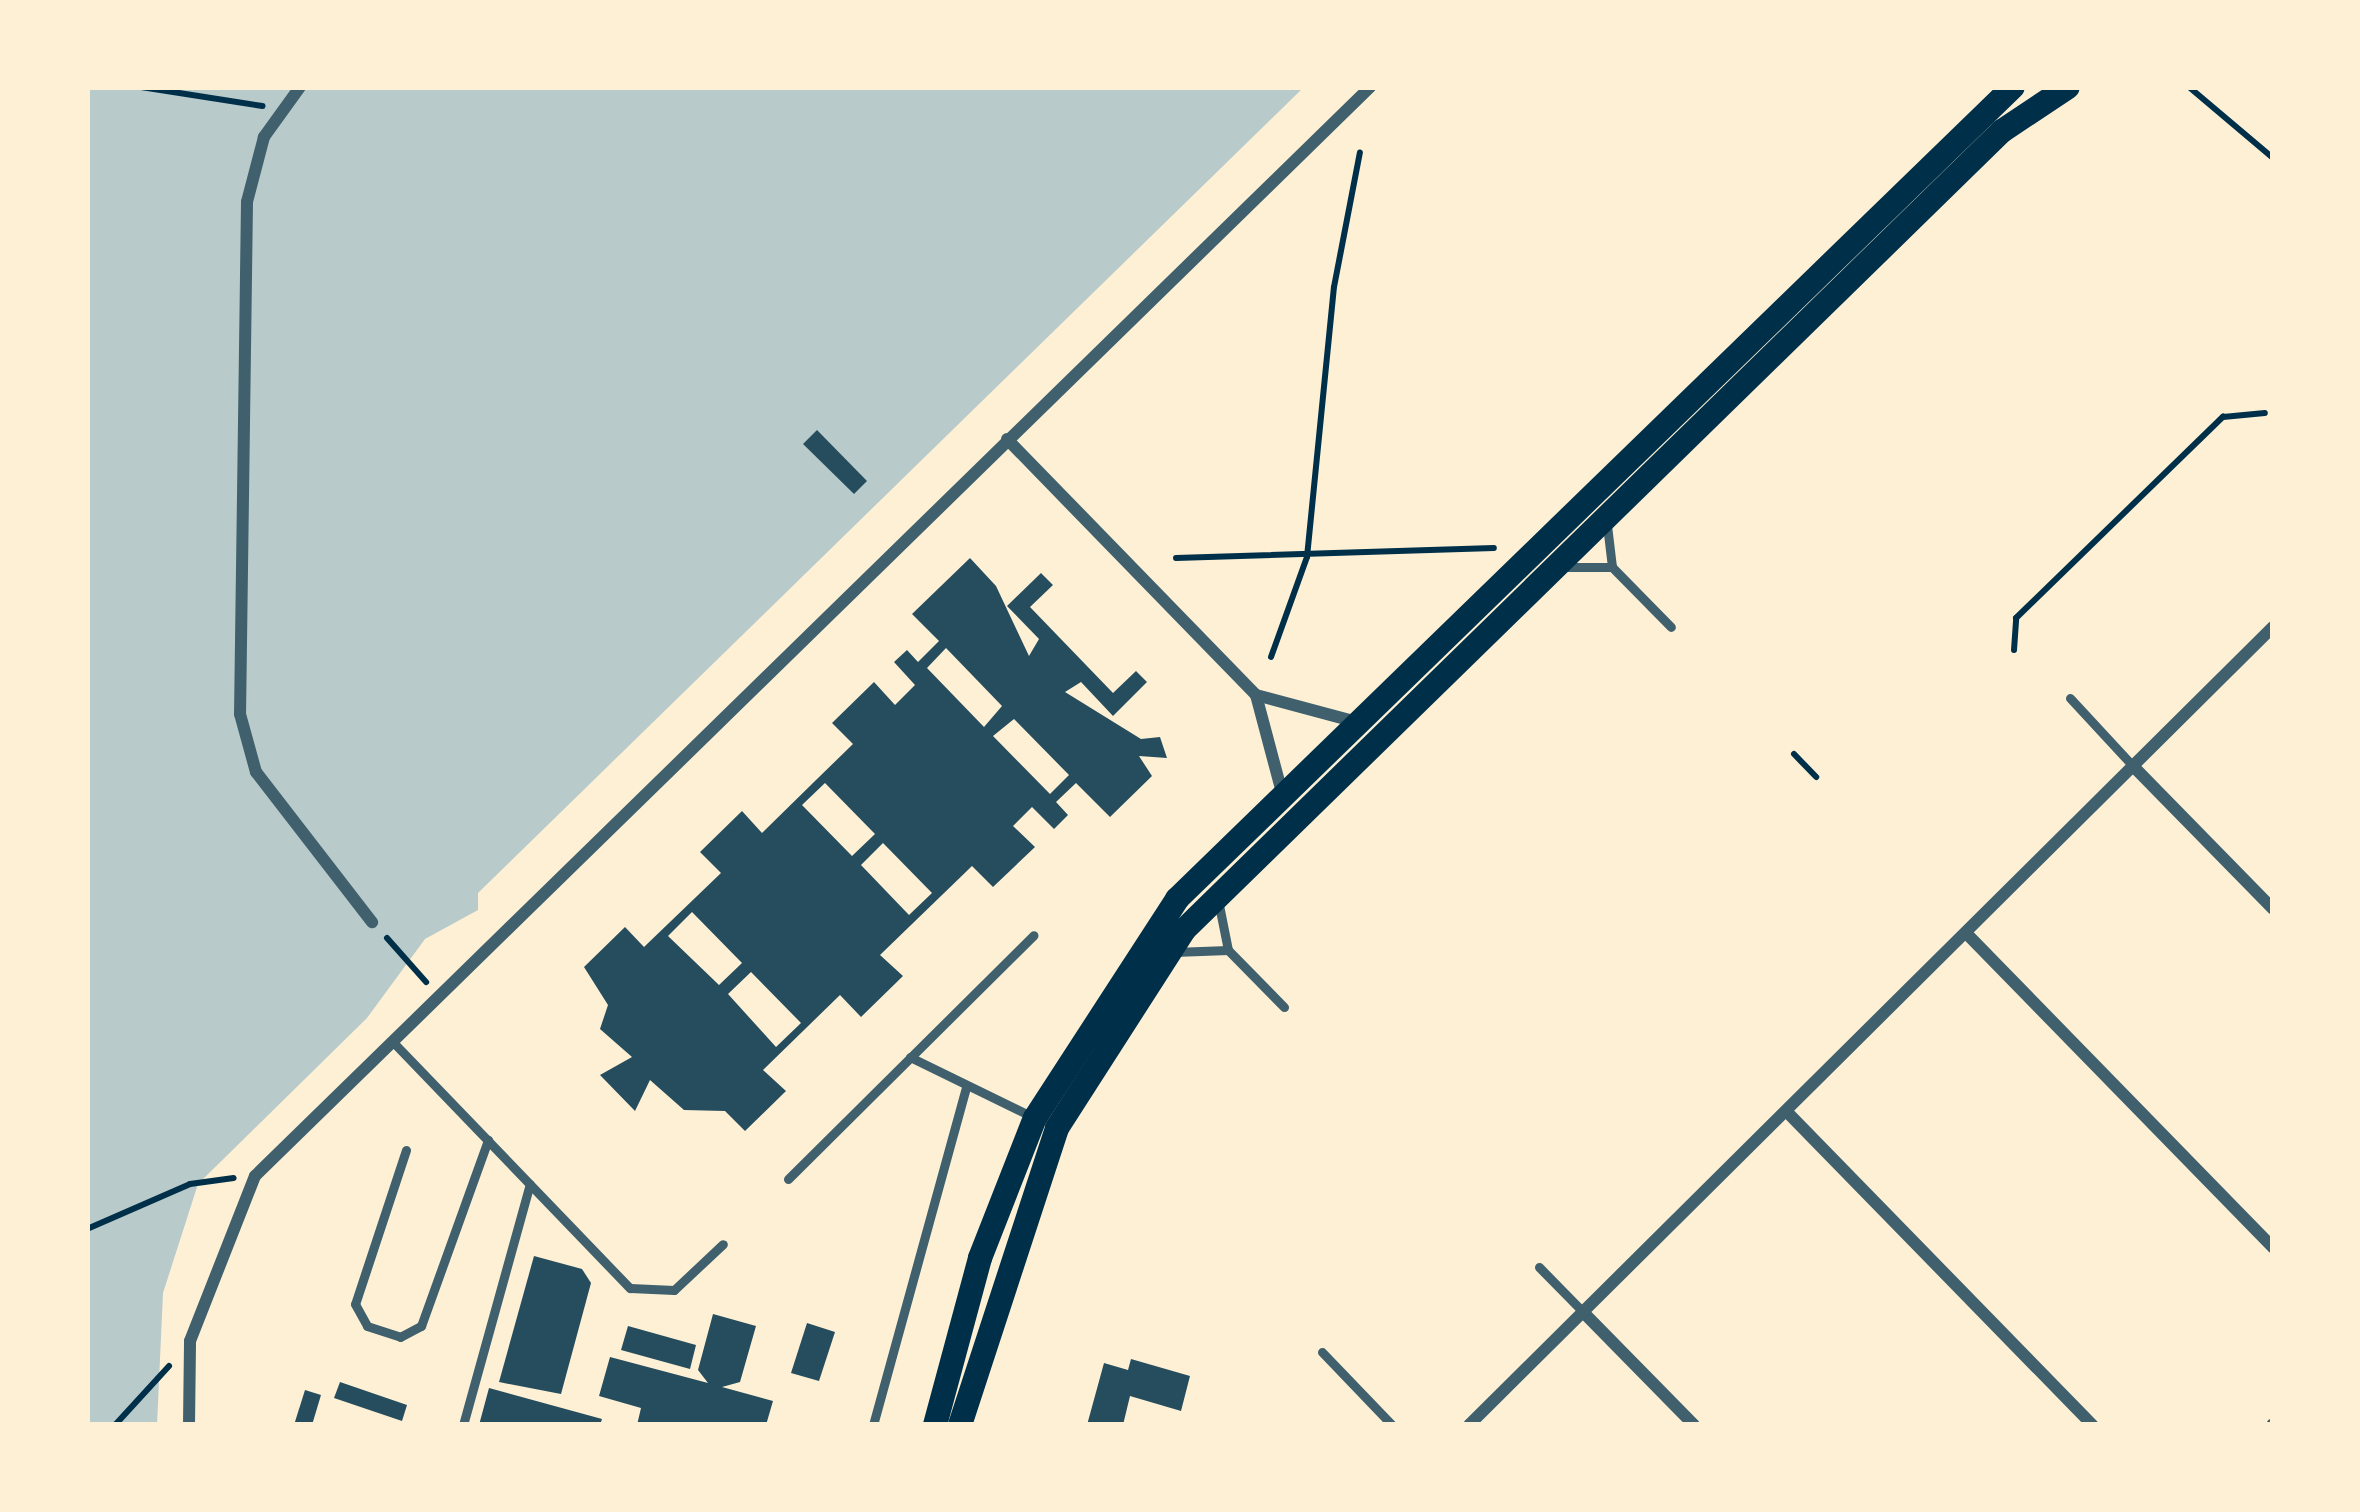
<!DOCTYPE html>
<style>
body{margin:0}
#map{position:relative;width:2360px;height:1512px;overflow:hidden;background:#fdf0d5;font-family:"PT Sans Narrow",sans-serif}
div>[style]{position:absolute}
.green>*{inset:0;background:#b9caca}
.building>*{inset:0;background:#264d5e}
.path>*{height:6px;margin:-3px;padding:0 3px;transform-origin:3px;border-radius:3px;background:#003049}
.service>*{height:9px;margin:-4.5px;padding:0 4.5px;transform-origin:4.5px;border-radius:4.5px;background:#3f606c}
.minor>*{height:12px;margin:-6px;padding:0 6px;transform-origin:6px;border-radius:6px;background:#3f606c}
.secondary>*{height:24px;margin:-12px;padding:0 12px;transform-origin:12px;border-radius:12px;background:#003049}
span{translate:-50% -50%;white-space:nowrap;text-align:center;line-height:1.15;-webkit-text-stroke:12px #fdf0d5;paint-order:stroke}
.frame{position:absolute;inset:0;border:90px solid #fdf0d5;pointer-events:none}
</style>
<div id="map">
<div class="green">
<div style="clip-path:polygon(87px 87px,1304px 87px,478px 893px,478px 910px,425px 939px,367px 1018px,198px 1184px,163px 1293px,157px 1425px,87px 1425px)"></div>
</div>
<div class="building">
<div style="clip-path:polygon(817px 430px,867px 481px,854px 494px,803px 444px)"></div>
<div style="clip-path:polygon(evenodd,970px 558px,996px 586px,1029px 656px,1039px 639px,1007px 606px,1041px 573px,1053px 585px,1030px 607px,1113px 693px,1136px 671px,1147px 682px,1113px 716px,1081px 682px,1065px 692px,1141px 739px,1160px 737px,1167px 758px,1139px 756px,1152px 776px,1110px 817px,1076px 783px,1056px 802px,1068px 815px,1054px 829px,1032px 807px,1013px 826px,1035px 847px,993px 887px,972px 866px,880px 955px,903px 976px,861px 1017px,840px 995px,763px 1070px,786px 1091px,745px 1131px,725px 1111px,684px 1110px,650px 1080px,635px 1111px,600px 1075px,632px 1057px,600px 1029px,608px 1005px,584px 967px,625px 927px,644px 947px,721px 873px,700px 852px,742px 811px,762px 833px,815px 781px,853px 744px,832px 723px,874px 682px,895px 705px,915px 685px,894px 662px,907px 650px,918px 662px,939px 641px,912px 614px,970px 558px,946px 648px,1002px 706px,984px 727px,927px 668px,946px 648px,970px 558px,1014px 719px,1069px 775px,1050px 794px,993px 736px,1014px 719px,970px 558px,825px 783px,875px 834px,852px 856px,802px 805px,825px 783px,970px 558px,883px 843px,932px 893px,909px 915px,861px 865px,883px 843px,970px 558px,692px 912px,742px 963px,719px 985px,668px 936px,692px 912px,970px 558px,751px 972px,801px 1023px,776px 1047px,728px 994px,751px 972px)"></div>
<div style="clip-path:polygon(534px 1256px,582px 1269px,591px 1283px,561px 1394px,499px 1382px)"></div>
<div style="clip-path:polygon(713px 1314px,756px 1326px,740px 1382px,722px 1387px,773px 1401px,766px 1425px,637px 1425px,641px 1408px,599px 1396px,610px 1357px,708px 1383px,698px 1370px)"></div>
<div style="clip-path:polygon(807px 1323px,835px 1332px,819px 1381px,791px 1373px)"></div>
<div style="clip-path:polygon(628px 1326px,696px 1345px,690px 1369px,621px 1350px)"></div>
<div style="clip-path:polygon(1131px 1359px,1190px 1376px,1181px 1411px,1130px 1396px,1123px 1425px,1087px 1425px,1104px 1363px,1128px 1370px)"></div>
<div style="clip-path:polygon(340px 1382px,407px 1405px,402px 1421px,334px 1398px)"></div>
<div style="clip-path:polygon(489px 1388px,602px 1419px,600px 1425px,479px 1425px)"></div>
<div style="clip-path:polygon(305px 1390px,321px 1395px,312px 1425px,294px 1425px)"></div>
</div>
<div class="path">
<div style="left:141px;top:87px;width:123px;rotate:8.9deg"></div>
<div style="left:2189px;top:87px;width:110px;rotate:40.2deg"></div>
<div style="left:1176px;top:558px;width:318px;rotate:-1.8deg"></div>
<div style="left:2014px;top:650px;width:32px;rotate:-86deg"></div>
<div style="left:2016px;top:618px;width:289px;rotate:-44.2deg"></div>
<div style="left:2223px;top:417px;width:42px;rotate:-5.4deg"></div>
<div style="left:1271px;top:657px;width:106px;rotate:-70.2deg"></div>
<div style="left:1307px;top:557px;width:271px;rotate:-84.3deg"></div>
<div style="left:1334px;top:287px;width:137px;rotate:-79.1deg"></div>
<div style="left:1794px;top:754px;width:32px;rotate:46deg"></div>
<div style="left:387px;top:938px;width:59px;rotate:48.4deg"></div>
<div style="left:87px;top:1229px;width:112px;rotate:-23.6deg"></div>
<div style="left:190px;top:1184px;width:44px;rotate:-7.8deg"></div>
<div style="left:115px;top:1425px;width:80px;rotate:-47.5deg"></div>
</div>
<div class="service">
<div style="left:1607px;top:525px;width:42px;rotate:83.2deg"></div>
<div style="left:1612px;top:567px;width:84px;rotate:45.5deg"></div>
<div style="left:1564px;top:567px;width:48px"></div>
<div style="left:2070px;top:698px;width:93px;rotate:47.2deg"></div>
<div style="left:1219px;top:905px;width:46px;rotate:78.7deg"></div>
<div style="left:1228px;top:950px;width:80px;rotate:45.5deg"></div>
<div style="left:1174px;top:952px;width:54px;rotate:-2.1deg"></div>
<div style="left:392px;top:1041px;width:343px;rotate:46.1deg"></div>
<div style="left:630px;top:1288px;width:44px;rotate:2.6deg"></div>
<div style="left:674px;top:1290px;width:67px;rotate:-43.2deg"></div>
<div style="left:910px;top:1057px;width:139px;rotate:26deg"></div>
<div style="left:406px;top:1150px;width:162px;rotate:108.3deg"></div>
<div style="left:355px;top:1304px;width:25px;rotate:61deg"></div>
<div style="left:367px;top:1326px;width:35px;rotate:18deg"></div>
<div style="left:400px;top:1337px;width:24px;rotate:-28deg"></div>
<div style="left:421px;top:1326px;width:198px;rotate:-70.2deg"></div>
<div style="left:788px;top:1179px;width:346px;rotate:-44.8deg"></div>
<div style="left:1539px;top:1267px;width:64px;rotate:45.6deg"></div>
<div style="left:1322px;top:1352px;width:101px;rotate:46.2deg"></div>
<div style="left:463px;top:1425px;width:250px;rotate:-74.5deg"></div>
<div style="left:873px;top:1425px;width:350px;rotate:-74.6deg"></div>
</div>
<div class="minor">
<div style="left:300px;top:87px;width:62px;rotate:125.8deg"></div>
<div style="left:264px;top:137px;width:67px;rotate:104.7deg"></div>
<div style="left:247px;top:202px;width:512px;rotate:90.78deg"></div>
<div style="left:240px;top:714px;width:60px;rotate:74.6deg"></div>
<div style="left:256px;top:772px;width:190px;rotate:52.3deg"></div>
<div style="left:1007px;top:439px;width:357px;rotate:45.8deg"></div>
<div style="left:1256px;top:695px;width:97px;rotate:75.1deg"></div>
<div style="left:1256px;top:695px;width:100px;rotate:15deg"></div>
<div style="left:2133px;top:766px;width:200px;rotate:45.6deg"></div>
<div style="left:1966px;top:933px;width:440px;rotate:45.7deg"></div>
<div style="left:1789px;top:1114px;width:435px;rotate:45.7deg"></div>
<div style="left:1584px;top:1313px;width:157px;rotate:45.5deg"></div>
<div style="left:189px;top:1425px;width:84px;rotate:-89.3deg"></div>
<div style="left:190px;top:1341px;width:177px;rotate:-68.5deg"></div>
<div style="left:255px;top:1176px;width:1559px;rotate:-44.32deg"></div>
<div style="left:1469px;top:1425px;width:1133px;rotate:-44.79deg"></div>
<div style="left:2272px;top:1425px;width:1px;rotate:-45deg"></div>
</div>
<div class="secondary">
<div style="left:935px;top:1425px;width:173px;rotate:-74.9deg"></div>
<div style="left:980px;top:1258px;width:150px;rotate:-68.6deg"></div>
<div style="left:1035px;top:1118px;width:261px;rotate:-57deg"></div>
<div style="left:1177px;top:899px;width:1165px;rotate:-44.17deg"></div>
<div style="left:960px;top:1425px;width:312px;rotate:-71.9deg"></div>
<div style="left:1057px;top:1128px;width:235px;rotate:-57.3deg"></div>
<div style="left:1184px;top:930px;width:1143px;rotate:-44.33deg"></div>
<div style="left:2002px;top:131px;width:79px;rotate:-33.7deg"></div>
</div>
<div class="frame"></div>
</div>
